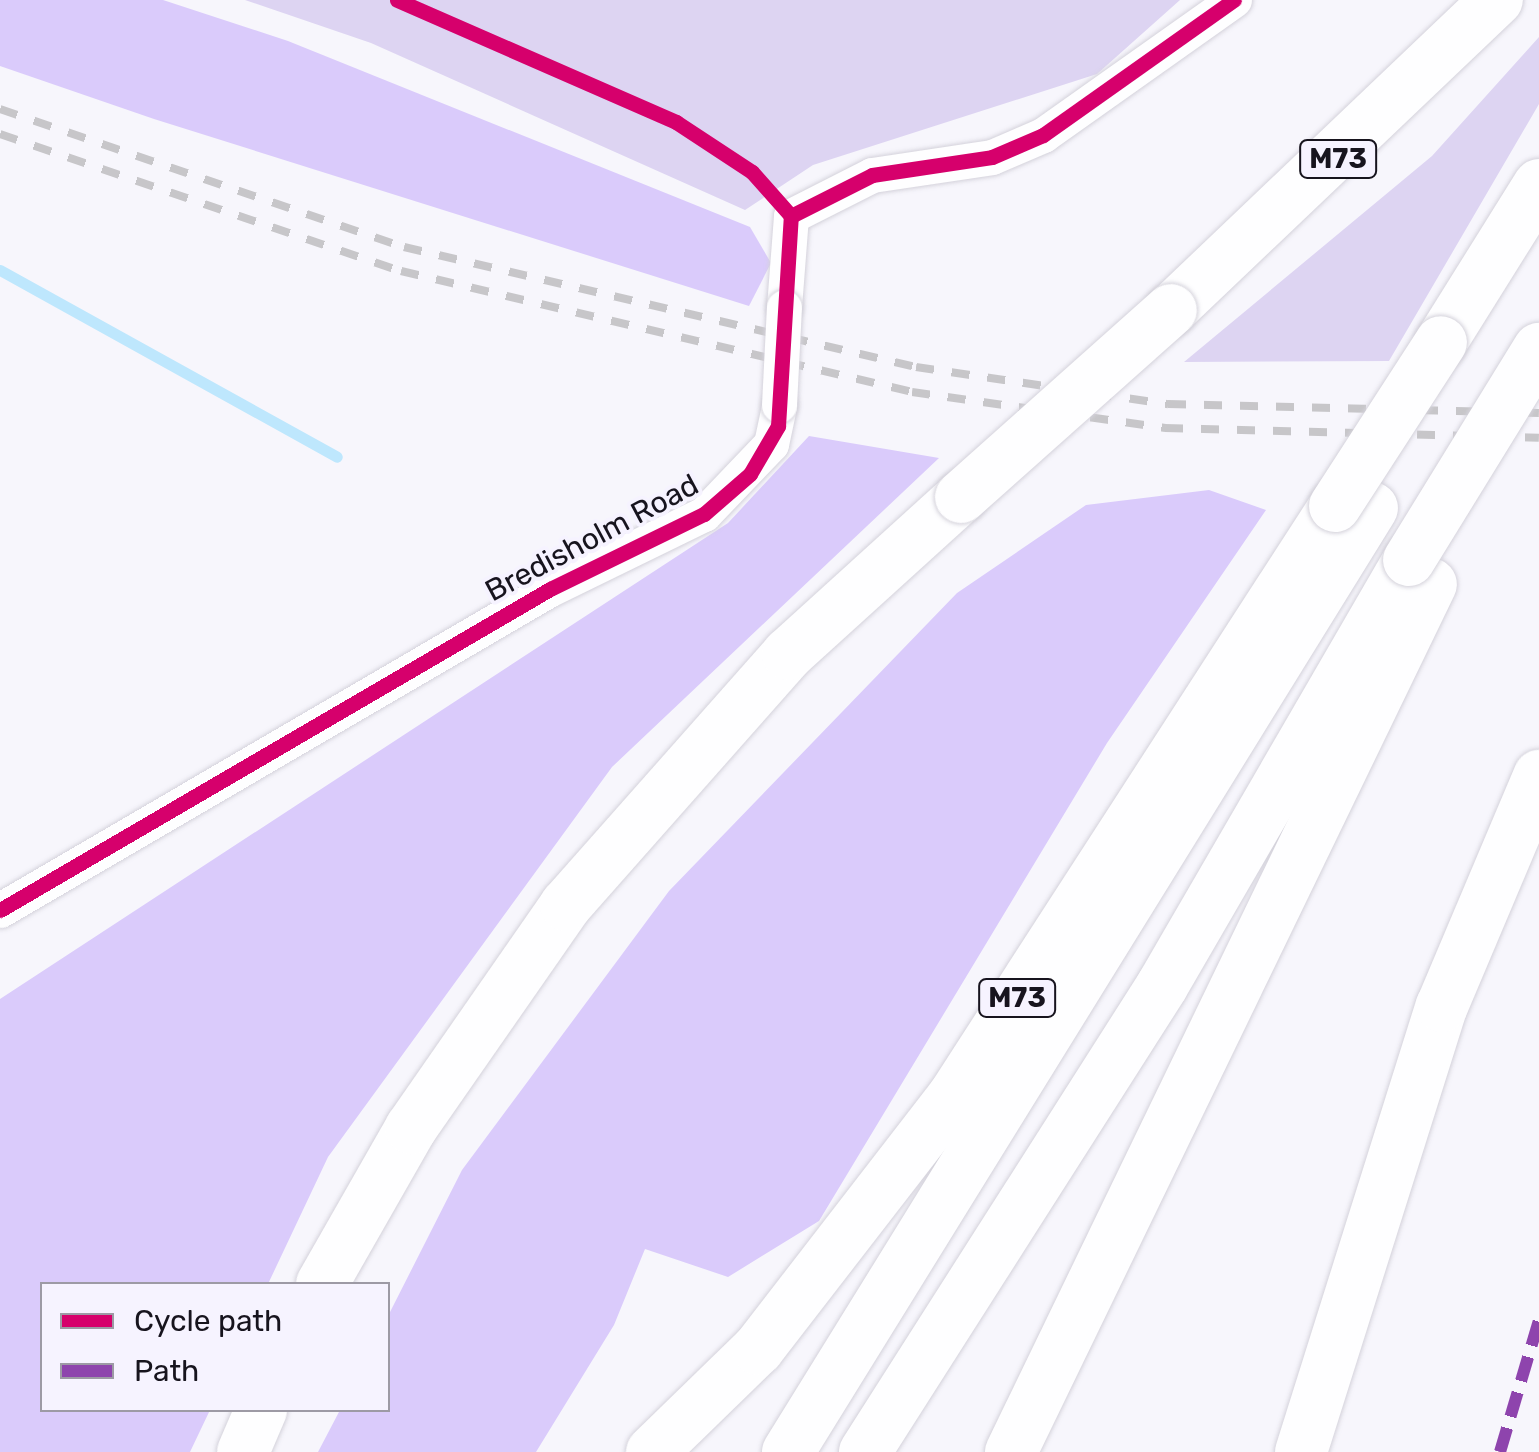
<!DOCTYPE html>
<style>
body{margin:0}
#map{position:relative;width:1539px;height:1452px;overflow:hidden;background:#f7f6fc;font-family:Rubik,sans-serif}
div>[style]{position:absolute}
.green>*{inset:0;background:#ddd4f2}
.forest>*{inset:0;background:#dacbfb}
.stream>*{height:11px;margin:-5.5px;padding:0 5.5px;transform-origin:5.5px;border-radius:5.5px;background:#bee7fd}
.roads{filter:drop-shadow(0 0 2px #d4d2db) drop-shadow(0 0 2px #d4d2db)}
.minor>*{height:35px;margin:-17.5px;padding:0 17.5px;transform-origin:17.5px;border-radius:17.5px;background:#fefeff}
.highway>*{height:52px;margin:-26px;padding:0 26px;transform-origin:26px;border-radius:26px;background:#fefeff}
.rail>*{height:8px;margin-top:-4px;transform-origin:0;background:repeating-linear-gradient(90deg,#c7c6c9 0 18px,transparent 0 36px)}
.bridges{filter:drop-shadow(0 0 2px #d4d2db) drop-shadow(0 0 2px #d4d2db)}
.minor-bridge>*{height:35px;margin:-17.5px;padding:0 17.5px;transform-origin:17.5px;border-radius:17.5px;background:#fefeff}
.highway-bridge>*{height:52px;margin:-26px;padding:0 26px;transform-origin:26px;border-radius:26px;background:#fefeff}
.quiet>*{height:12px;margin-top:-6px;transform-origin:0;background:repeating-linear-gradient(90deg,#8e44ad 0 25px,transparent 0 37px)}
.cycleway>*{height:15px;margin:-7.5px;padding:0 7.5px;transform-origin:7.5px;border-radius:7.5px;background:#d6006c}
span{translate:-50% -50%;white-space:nowrap;text-align:center;line-height:1.15;-webkit-text-stroke:8px #f6f3ff;paint-order:stroke}
.shield-label span{padding:2px 8px;background:#f6f3ff;border:2px solid;border-radius:8px;-webkit-text-stroke-width:0}
.shield-label{font-size:28px;color:#17141e;font-weight:700}
.street-label{font-size:30px;color:#17141e}
.legend{position:absolute;left:40px;top:1282px;width:350px;height:130px;box-sizing:border-box;background:#f6f3ff;border:2px solid #9d9aa5;margin:0;padding:12px 18px;list-style:none;font-size:30px;color:#17141e}
.legend li{display:flex;align-items:center;gap:20px;height:50px}
.legend b{width:50px;border:2px solid #9d9aa5}
</style>
<div id="map">
<div class="green">
<div style="clip-path:polygon(245px 0,1180px 0,1097px 74px,813px 165px,745px 210px,371px 43px)"></div>
<div style="clip-path:polygon(1539px 37px,1539px 104px,1389px 361px,1184px 362px,1432px 156px)"></div>
</div>
<div class="forest">
<div style="clip-path:polygon(0 0,163px 0,288px 41px,750px 227px,771px 263px,749px 306px,154px 119px,0 66px)"></div>
<div style="clip-path:polygon(809px 436px,939px 458px,612px 767px,328px 1157px,268px 1284px,42px 1284px,42px 1410px,210px 1410px,190px 1452px,0 1452px,0 999px,728px 523px)"></div>
<div style="clip-path:polygon(1209px 490px,1266px 510px,1107px 743px,819px 1221px,728px 1277px,645px 1249px,614px 1325px,536px 1452px,318px 1452px,340px 1410px,388px 1410px,388px 1316px,462px 1170px,669px 891px,957px 593px,1086px 505px)"></div>
</div>
<div class="stream">
<div style="left:0;top:270px;width:385px;rotate:29deg"></div>
</div>
<div class="roads">
<div class="minor">
<div style="left:784px;top:307px;width:91px;rotate:-85.6deg"></div>
<div style="left:791px;top:216px;width:91px;rotate:-26.8deg"></div>
<div style="left:872px;top:175px;width:121px;rotate:-8.5deg"></div>
<div style="left:992px;top:157px;width:56px;rotate:-23.3deg"></div>
<div style="left:1043px;top:135px;width:234px;rotate:-35.3deg"></div>
<div style="left:0;top:910px;width:637px;rotate:-30.27deg"></div>
<div style="left:550px;top:589px;width:171px;rotate:-26deg"></div>
<div style="left:704px;top:514px;width:97px;rotate:-46.3deg"></div>
<div style="left:771px;top:444px;width:40px;rotate:-78deg"></div>
</div>
<div class="highway">
<div style="left:1171px;top:310px;width:450px;rotate:-43.6deg"></div>
<div style="left:1441px;top:342px;width:185px;rotate:-58deg"></div>
<div style="left:322px;top:1284px;width:180px;rotate:-60.3deg"></div>
<div style="left:411px;top:1128px;width:272px;rotate:-55.2deg"></div>
<div style="left:566px;top:905px;width:335px;rotate:-48.5deg"></div>
<div style="left:788px;top:654px;width:234px;rotate:-42.2deg"></div>
<div style="left:243px;top:1452px;width:46px;rotate:-66.8deg"></div>
<div style="left:652px;top:1452px;width:148px;rotate:-44.2deg"></div>
<div style="left:758px;top:1349px;width:319px;rotate:-52.3deg"></div>
<div style="left:953px;top:1097px;width:704px;rotate:-57.12deg"></div>
<div style="left:788px;top:1452px;width:1110px;rotate:-58.26deg"></div>
<div style="left:865px;top:1452px;width:553px;rotate:-57.49deg"></div>
<div style="left:1162px;top:986px;width:492px;rotate:-59.9deg"></div>
<div style="left:1011px;top:1452px;width:964px;rotate:-64.18deg"></div>
<div style="left:1301px;top:1452px;width:468px;rotate:-72.5deg"></div>
<div style="left:1442px;top:1006px;width:250px;rotate:-67.1deg"></div>
</div>
</div>
<div class="rail">
<div style="left:0;top:109px;width:427px;rotate:18.9deg"></div>
<div style="left:404px;top:247px;width:526px;rotate:13.19deg"></div>
<div style="left:916px;top:367px;width:255px;rotate:8.4deg"></div>
<div style="left:1168px;top:404px;width:371px;rotate:1.4deg"></div>
<div style="left:0;top:134px;width:424px;rotate:18.9deg"></div>
<div style="left:401px;top:271px;width:525px;rotate:13.32deg"></div>
<div style="left:912px;top:392px;width:256px;rotate:8.1deg"></div>
<div style="left:1165px;top:428px;width:374px;rotate:1.5deg"></div>
</div>
<div class="bridges">
<div class="minor-bridge">
<div style="left:779px;top:405px;width:98px;rotate:-87.1deg"></div>
</div>
<div class="highway-bridge">
<div style="left:961px;top:497px;width:281px;rotate:-41.7deg"></div>
<div style="left:1335px;top:506px;width:195px;rotate:-57.1deg"></div>
<div style="left:1409px;top:560px;width:248px;rotate:-58.4deg"></div>
</div>
</div>
<div class="quiet">
<div style="left:1500px;top:1452px;width:138px;rotate:-73.5deg"></div>
</div>
<div class="cycleway">
<div style="left:397px;top:0;width:305px;rotate:23.6deg"></div>
<div style="left:676px;top:122px;width:91px;rotate:33.3deg"></div>
<div style="left:752px;top:172px;width:59px;rotate:48.4deg"></div>
<div style="left:0;top:910px;width:637px;rotate:-30.27deg"></div>
<div style="left:550px;top:589px;width:171px;rotate:-26deg"></div>
<div style="left:704px;top:514px;width:61px;rotate:-41deg"></div>
<div style="left:750px;top:474px;width:56px;rotate:-59.7deg"></div>
<div style="left:778px;top:426px;width:210px;rotate:-86.5deg"></div>
<div style="left:791px;top:216px;width:91px;rotate:-26.8deg"></div>
<div style="left:872px;top:175px;width:121px;rotate:-8.5deg"></div>
<div style="left:992px;top:157px;width:56px;rotate:-23.3deg"></div>
<div style="left:1043px;top:135px;width:234px;rotate:-35.3deg"></div>
</div>
<div class="shield-label">
<span style="left:1338px;top:159px">M73</span>
<span style="left:1017px;top:998px">M73</span>
</div>
<div class="street-label">
<span style="left:592px;top:538px;rotate:-28deg">Bredisholm Road</span>
</div>
<ul class="legend">
<li><b style="height:12px;background:#d6006c"></b>Cycle path</li>
<li><b style="height:12px;background:#8e44ad"></b>Path</li>
</ul>
</div>
